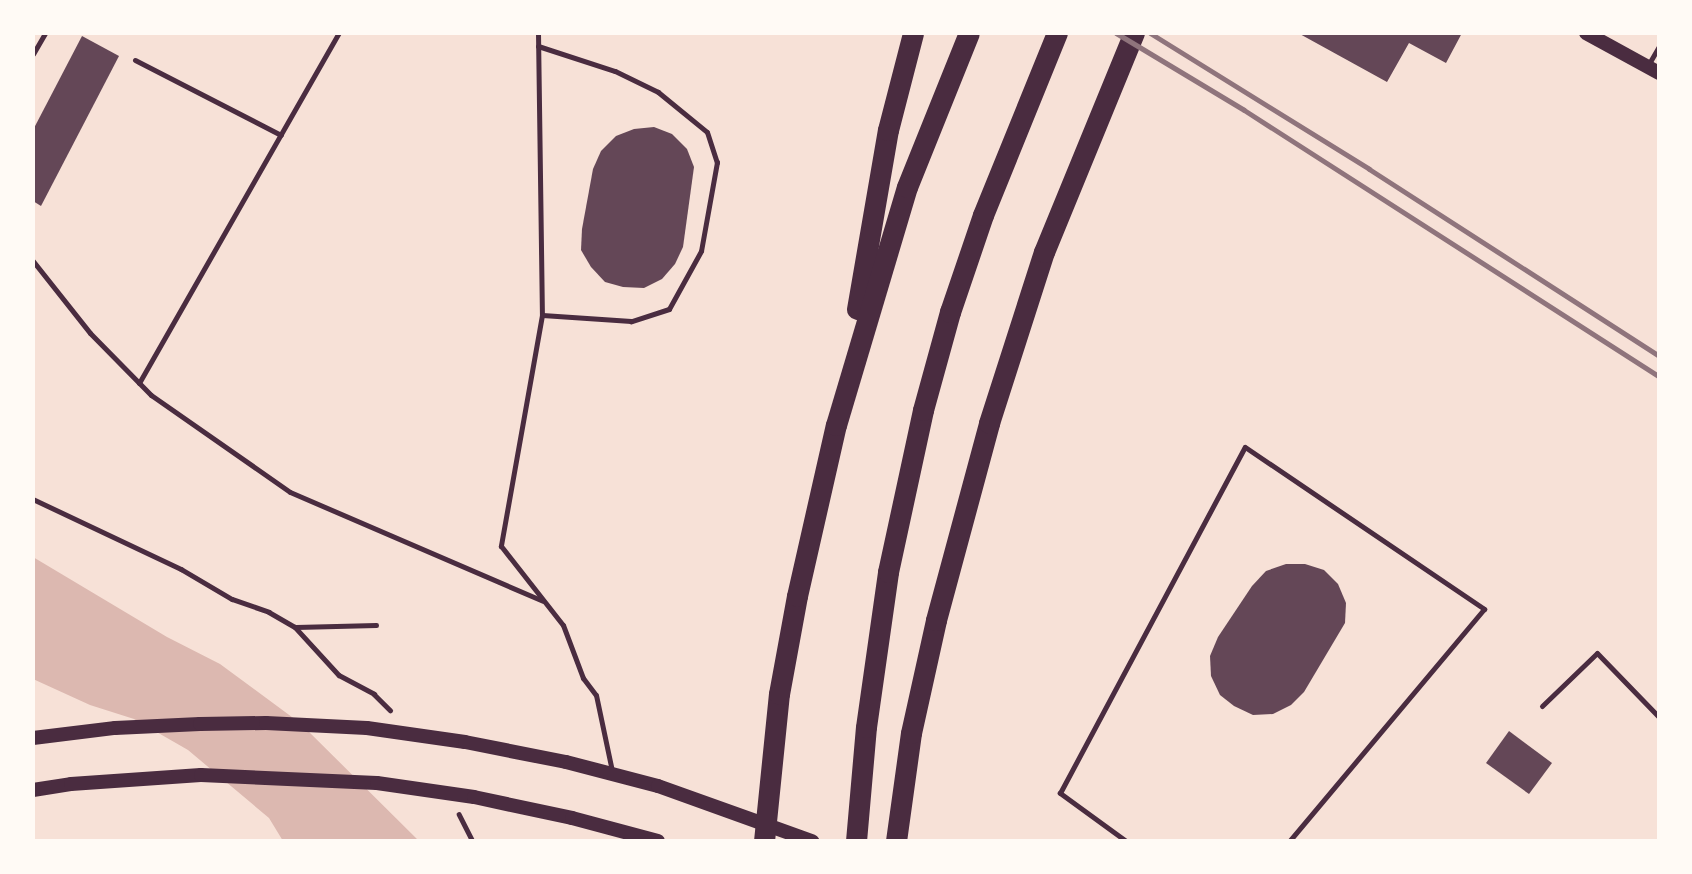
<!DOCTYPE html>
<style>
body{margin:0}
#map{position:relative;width:1692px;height:874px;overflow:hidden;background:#f7e1d7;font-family:Overpass,sans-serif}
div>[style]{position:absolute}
.water>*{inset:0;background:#dcb8b0}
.building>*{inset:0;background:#644757}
.path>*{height:4.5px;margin:-2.25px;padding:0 2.25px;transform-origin:2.25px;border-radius:2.25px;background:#4a2c40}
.service>*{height:5px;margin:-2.5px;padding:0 2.5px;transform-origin:2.5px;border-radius:2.5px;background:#4a2c40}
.secondary>*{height:14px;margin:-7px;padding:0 7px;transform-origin:7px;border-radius:7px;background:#4a2c40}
.motorway>*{height:21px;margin:-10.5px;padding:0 10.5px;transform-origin:10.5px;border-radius:10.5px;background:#4a2c40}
.rail>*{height:5px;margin:-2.5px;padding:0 2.5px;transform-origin:2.5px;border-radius:2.5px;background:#8f747c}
span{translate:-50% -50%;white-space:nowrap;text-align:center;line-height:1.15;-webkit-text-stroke:7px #fffaf5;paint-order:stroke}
.frame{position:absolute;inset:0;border:35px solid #fffaf5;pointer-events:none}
</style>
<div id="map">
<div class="water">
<div style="clip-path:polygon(33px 557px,167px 637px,220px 664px,300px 723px,419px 841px,283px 841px,269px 818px,188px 750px,134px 719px,90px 705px,33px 679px)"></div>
</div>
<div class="building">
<div style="clip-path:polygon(1298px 33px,1462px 33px,1446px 63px,1409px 43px,1387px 82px)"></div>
<div style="clip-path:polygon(82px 36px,119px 56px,41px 206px,33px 201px,33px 130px)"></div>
<div style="clip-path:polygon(654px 127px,672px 134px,687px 149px,694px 167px,683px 247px,675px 264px,662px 279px,644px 288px,623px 287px,605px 282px,591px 267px,581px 250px,582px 229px,593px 169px,601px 151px,616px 136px,634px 129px)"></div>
<div style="clip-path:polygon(1286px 564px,1305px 564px,1324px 570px,1338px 584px,1346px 603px,1345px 623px,1304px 692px,1291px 705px,1273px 714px,1253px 715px,1234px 706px,1220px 695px,1211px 676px,1210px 656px,1218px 637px,1252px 586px,1266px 571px)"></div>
<div style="clip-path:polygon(1509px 731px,1552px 763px,1529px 794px,1486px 763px)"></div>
</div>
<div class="path">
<div style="left:33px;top:499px;width:164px;rotate:25.3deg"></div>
<div style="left:181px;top:569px;width:59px;rotate:30.5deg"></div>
<div style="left:232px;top:599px;width:39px;rotate:19deg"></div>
<div style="left:269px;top:612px;width:30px;rotate:30deg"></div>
<div style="left:295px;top:627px;width:65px;rotate:47.5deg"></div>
<div style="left:339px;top:675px;width:40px;rotate:28deg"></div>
<div style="left:374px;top:694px;width:23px;rotate:45deg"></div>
<div style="left:296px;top:627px;width:80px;rotate:-1.4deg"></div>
<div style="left:459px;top:814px;width:30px;rotate:63deg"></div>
</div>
<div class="service">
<div style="left:538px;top:33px;width:282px;rotate:89.2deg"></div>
<div style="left:542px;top:315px;width:235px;rotate:100.1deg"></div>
<div style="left:501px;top:546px;width:100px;rotate:51.9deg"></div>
<div style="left:563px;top:625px;width:57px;rotate:69.3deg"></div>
<div style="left:583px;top:678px;width:21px;rotate:53deg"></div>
<div style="left:596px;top:695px;width:78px;rotate:78.1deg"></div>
<div style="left:538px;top:46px;width:81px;rotate:18deg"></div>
<div style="left:615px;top:71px;width:48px;rotate:26deg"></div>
<div style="left:658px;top:92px;width:63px;rotate:39.2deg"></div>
<div style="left:707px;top:132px;width:32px;rotate:72deg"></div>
<div style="left:717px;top:162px;width:90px;rotate:100.2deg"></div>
<div style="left:701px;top:251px;width:66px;rotate:118.9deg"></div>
<div style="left:669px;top:309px;width:40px;rotate:162deg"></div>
<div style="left:631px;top:321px;width:89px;rotate:-176.1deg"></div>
<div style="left:33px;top:54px;width:24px;rotate:-60deg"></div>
<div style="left:135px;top:60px;width:164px;rotate:27.2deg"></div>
<div style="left:1647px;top:67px;width:24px;rotate:-60deg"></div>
<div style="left:33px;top:261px;width:92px;rotate:51.6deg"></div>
<div style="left:90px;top:333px;width:87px;rotate:45.5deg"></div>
<div style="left:151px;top:395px;width:169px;rotate:34.9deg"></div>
<div style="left:290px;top:492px;width:275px;rotate:23.3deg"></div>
<div style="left:139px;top:383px;width:403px;rotate:-60.3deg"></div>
<div style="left:1542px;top:706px;width:76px;rotate:-43.9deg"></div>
<div style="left:1597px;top:653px;width:89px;rotate:45.9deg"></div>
<div style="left:1126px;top:841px;width:82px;rotate:-144deg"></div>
<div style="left:1060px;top:793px;width:392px;rotate:-61.9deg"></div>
<div style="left:1245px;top:447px;width:289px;rotate:34.1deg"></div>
<div style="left:1484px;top:609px;width:303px;rotate:130deg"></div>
</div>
<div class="secondary">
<div style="left:1586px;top:33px;width:83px;rotate:28.7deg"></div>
<div style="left:33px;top:738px;width:83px;rotate:-7deg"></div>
<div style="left:115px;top:728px;width:85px;rotate:-2.7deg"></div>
<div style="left:200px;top:724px;width:66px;rotate:-0.9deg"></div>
<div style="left:266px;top:723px;width:101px;rotate:2.8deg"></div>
<div style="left:367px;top:728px;width:99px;rotate:8.1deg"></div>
<div style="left:465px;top:742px;width:103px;rotate:11.2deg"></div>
<div style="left:566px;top:762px;width:95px;rotate:14.6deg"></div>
<div style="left:658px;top:786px;width:164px;rotate:19.7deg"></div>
<div style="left:33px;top:790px;width:38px;rotate:-9deg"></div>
<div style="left:71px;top:784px;width:130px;rotate:-4deg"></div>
<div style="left:201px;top:775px;width:176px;rotate:2.6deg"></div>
<div style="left:377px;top:783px;width:98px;rotate:8.2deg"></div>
<div style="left:474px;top:797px;width:100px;rotate:12.1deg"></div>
<div style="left:572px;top:818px;width:89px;rotate:15deg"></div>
</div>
<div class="motorway">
<div style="left:857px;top:309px;width:182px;rotate:-80.2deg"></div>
<div style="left:888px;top:130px;width:100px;rotate:-75.5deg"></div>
<div style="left:764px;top:841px;width:148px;rotate:-84.2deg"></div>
<div style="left:779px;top:694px;width:100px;rotate:-79.6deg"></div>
<div style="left:797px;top:596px;width:175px;rotate:-77.2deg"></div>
<div style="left:836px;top:425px;width:248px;rotate:-73.4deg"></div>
<div style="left:907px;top:187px;width:166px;rotate:-68.1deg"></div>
<div style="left:856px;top:841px;width:114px;rotate:-85deg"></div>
<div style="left:866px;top:727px;width:157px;rotate:-81.9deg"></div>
<div style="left:888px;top:572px;width:166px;rotate:-77.8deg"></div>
<div style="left:923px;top:410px;width:102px;rotate:-74.6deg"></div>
<div style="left:950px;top:312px;width:102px;rotate:-71.2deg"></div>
<div style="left:983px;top:215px;width:196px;rotate:-67.9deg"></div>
<div style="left:896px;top:841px;width:109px;rotate:-82.1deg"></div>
<div style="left:911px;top:733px;width:116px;rotate:-77.5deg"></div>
<div style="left:936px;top:620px;width:204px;rotate:-74.9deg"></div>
<div style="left:989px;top:423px;width:180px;rotate:-72.2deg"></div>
<div style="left:1044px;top:252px;width:237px;rotate:-67.7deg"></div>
</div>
<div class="rail">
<div style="left:1116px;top:33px;width:149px;rotate:31deg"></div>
<div style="left:1244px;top:110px;width:493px;rotate:32.7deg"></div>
<div style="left:1150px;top:33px;width:258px;rotate:31.8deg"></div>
<div style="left:1369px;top:169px;width:345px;rotate:32.8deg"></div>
</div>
<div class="frame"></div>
</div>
